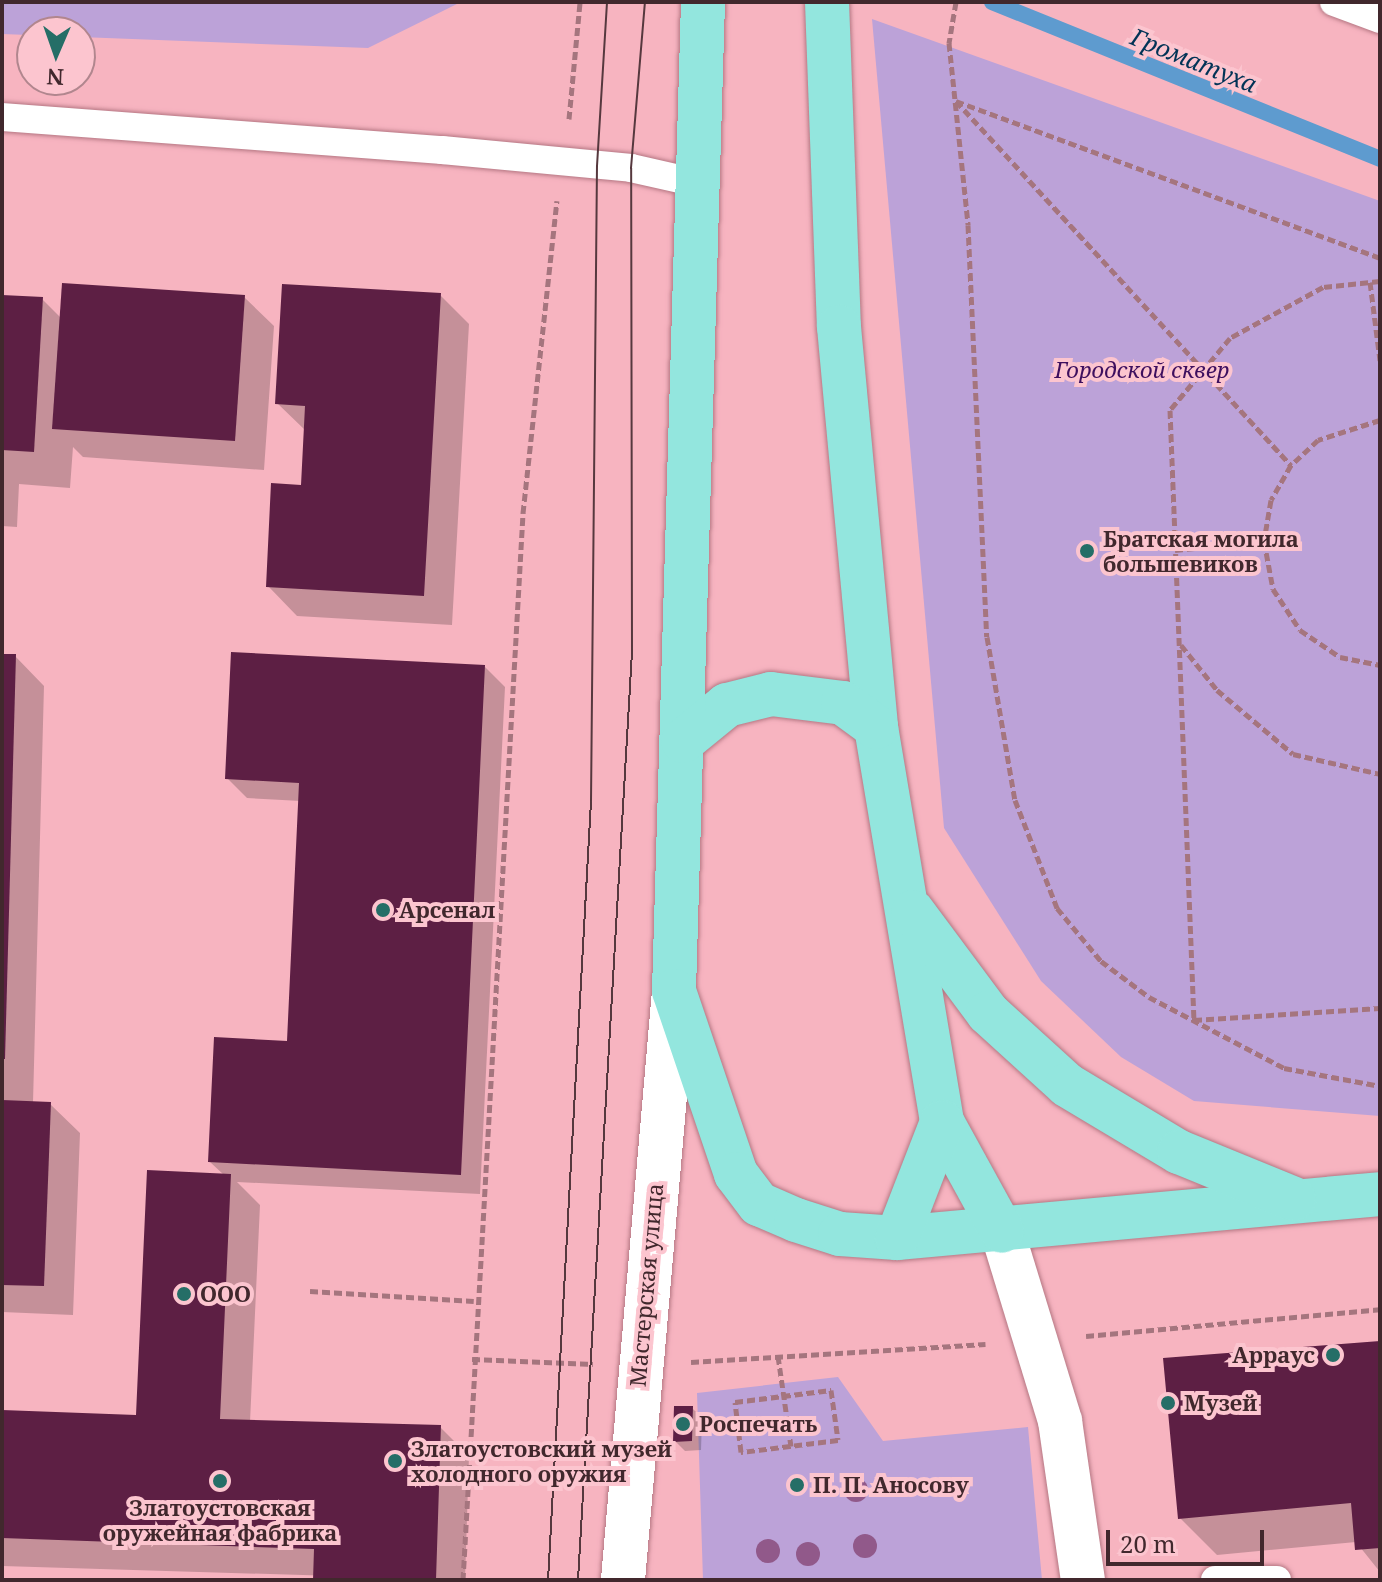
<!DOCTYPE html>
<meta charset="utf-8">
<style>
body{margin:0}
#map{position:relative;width:1382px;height:1582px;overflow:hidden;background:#f7b4c0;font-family:"Noto Serif",serif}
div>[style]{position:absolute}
.green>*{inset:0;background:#bca2d8}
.shadow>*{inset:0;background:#0003}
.stream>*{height:16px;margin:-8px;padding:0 8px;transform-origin:8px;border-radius:8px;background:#5e9bcf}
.building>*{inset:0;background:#5d1f44}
.path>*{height:5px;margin-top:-2.5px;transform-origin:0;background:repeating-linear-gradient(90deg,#a5757e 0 8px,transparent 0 12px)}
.roads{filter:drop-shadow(0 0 2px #b57783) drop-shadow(0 0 2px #b57783)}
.lane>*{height:28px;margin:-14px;padding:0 14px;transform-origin:14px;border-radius:14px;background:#fff}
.secondary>*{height:44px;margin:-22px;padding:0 22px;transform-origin:22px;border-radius:22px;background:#fff}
.primary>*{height:44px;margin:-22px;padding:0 22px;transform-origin:22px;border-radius:22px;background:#93e6de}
.tram>*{height:2px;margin:-1px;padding:0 1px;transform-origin:1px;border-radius:1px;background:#56383e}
.trees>*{width:24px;height:24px;margin:-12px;border-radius:50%;background:#91598a}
.dots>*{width:22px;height:22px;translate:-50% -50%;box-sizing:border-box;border:4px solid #fcc5cf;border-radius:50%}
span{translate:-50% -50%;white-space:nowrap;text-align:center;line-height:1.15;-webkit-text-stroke:8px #fcc5cf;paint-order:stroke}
.park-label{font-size:22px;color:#3e0f5e;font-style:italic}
.poi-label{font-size:22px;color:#41282d;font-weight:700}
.left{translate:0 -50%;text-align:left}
.right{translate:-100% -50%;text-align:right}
.street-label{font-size:22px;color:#41282d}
.water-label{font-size:24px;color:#023356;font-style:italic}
.frame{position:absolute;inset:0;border:4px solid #41282d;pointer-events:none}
.north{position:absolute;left:16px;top:16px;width:80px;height:80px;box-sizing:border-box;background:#fcc5cf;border:2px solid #b1868e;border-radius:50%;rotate:182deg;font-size:22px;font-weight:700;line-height:32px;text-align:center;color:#41282d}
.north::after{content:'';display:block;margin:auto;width:28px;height:36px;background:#256e67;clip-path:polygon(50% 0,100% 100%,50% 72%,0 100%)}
.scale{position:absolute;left:1106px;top:1530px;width:158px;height:36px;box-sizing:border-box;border:4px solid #41282d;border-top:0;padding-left:10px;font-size:24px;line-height:28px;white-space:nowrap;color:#41282d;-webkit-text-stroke:6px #fcc5cf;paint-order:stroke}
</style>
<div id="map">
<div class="green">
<div style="clip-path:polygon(2px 2px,461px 2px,368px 48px,2px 34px)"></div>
<div style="clip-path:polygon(872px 19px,1380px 201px,1380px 1116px,1194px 1101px,1121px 1057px,1041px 981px,944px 828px)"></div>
<div style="clip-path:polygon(838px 1377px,883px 1441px,1028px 1427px,1042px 1580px,703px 1580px,697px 1393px)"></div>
</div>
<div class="shadow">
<div style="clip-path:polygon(440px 295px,469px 324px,452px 625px,297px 616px,268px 586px,303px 487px,306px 431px,277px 403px)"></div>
<div style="clip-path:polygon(2px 297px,42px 299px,62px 319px,244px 297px,274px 326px,264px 470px,83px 457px,73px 447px,70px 488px,19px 484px,17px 527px,2px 526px)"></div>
<div style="clip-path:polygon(2px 656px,15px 656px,44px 686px,33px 1103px,50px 1104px,80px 1133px,73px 1315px,2px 1312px)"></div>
<div style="clip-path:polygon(485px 667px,505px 687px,480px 1194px,237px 1182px,260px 1205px,250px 1422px,440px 1427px,469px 1456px,465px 1580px,2px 1566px,2px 1412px,138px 1417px,224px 1175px,210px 1162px,289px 1043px,301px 801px,247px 798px,227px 778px)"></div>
<div style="clip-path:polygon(1380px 1343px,1380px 1572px,1356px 1542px,1217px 1555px,1180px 1518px)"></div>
<div style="clip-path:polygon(692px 1408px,702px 1418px,701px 1450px,685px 1451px,675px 1441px)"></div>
</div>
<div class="stream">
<div style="left:992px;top:2px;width:419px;rotate:22deg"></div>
</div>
<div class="building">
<div style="clip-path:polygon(62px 283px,245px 295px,235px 441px,52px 429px)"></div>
<div style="clip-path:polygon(282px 284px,441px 293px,424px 596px,266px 587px,271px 483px,301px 485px,305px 406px,275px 404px)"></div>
<div style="clip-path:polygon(2px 295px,43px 297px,34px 452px,2px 450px)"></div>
<div style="clip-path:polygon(231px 652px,485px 665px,461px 1175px,208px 1162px,214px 1037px,287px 1041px,299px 783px,225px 779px)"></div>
<div style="clip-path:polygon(2px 654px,16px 654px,5px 1059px,2px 1059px)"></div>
<div style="clip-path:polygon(2px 1100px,51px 1102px,44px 1286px,2px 1285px)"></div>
<div style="clip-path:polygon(147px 1170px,231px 1174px,220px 1419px,441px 1425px,436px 1580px,313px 1580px,314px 1549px,2px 1538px,2px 1410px,136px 1415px)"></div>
<div style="clip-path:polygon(1380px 1341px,1380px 1548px,1355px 1550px,1351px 1503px,1178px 1519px,1163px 1358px)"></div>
<div style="clip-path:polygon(674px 1406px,693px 1406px,692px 1441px,673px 1442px)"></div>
</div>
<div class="path">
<div style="left:956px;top:2px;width:42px;rotate:99.7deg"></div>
<div style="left:949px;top:43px;width:183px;rotate:84deg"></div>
<div style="left:968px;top:225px;width:412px;rotate:87.4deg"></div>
<div style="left:987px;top:637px;width:165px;rotate:80.3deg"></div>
<div style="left:1015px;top:800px;width:116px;rotate:68.7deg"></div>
<div style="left:1057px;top:908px;width:69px;rotate:50.3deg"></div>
<div style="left:1101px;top:961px;width:60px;rotate:36.9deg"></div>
<div style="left:1149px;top:997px;width:153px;rotate:27.7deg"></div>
<div style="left:1284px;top:1068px;width:98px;rotate:10.6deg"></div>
<div style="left:956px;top:101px;width:495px;rotate:47.4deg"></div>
<div style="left:956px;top:101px;width:452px;rotate:20.3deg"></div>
<div style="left:569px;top:119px;width:118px;rotate:-84.6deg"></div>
<div style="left:1380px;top:281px;width:57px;rotate:174deg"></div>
<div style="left:1323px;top:287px;width:106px;rotate:151.3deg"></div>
<div style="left:1230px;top:338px;width:94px;rotate:129.8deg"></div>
<div style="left:1170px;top:410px;width:610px;rotate:87.75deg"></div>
<div style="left:1194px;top:1020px;width:186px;rotate:-3.7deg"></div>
<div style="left:1370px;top:282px;width:79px;rotate:82.7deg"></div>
<div style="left:1380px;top:420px;width:65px;rotate:162.1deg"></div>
<div style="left:1318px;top:440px;width:37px;rotate:137deg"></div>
<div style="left:1291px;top:465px;width:40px;rotate:119.7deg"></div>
<div style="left:1271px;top:500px;width:42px;rotate:99.7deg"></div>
<div style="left:1264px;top:541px;width:49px;rotate:79.4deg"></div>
<div style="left:1273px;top:589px;width:49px;rotate:56.6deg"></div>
<div style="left:1300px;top:630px;width:48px;rotate:34deg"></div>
<div style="left:1340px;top:657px;width:41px;rotate:11.3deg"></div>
<div style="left:1175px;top:550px;width:89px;rotate:-5.8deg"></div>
<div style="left:1181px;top:645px;width:58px;rotate:51.3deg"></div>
<div style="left:1217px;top:690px;width:99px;rotate:40.1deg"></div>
<div style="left:1293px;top:754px;width:89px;rotate:12.9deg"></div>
<div style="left:310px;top:1291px;width:164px;rotate:3.5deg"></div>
<div style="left:1086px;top:1336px;width:295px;rotate:-5.2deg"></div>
<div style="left:778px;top:1356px;width:91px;rotate:81.8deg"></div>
<div style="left:472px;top:1359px;width:121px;rotate:2.4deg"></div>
<div style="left:691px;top:1362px;width:295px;rotate:-3.5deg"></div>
<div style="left:831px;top:1390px;width:50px;rotate:82deg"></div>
<div style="left:838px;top:1440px;width:98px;rotate:172.9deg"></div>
<div style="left:741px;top:1452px;width:50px;rotate:-96.8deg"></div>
<div style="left:735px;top:1402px;width:97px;rotate:-7.1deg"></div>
<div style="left:463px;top:1580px;width:1069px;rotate:-86.78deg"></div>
<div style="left:523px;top:513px;width:314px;rotate:-83.8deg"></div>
</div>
<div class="roads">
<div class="lane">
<div style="left:1334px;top:2px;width:49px;rotate:20.3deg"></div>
<div style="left:2px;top:117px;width:441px;rotate:4.3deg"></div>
<div style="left:442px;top:150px;width:190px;rotate:5.4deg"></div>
<div style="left:631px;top:168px;width:64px;rotate:12.7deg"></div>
<div style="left:1215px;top:1580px;width:62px"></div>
</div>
<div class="secondary">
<div style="left:1002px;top:1231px;width:199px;rotate:73deg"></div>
<div style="left:1060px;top:1421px;width:161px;rotate:81.8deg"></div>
<div style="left:623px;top:1580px;width:591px;rotate:-85.05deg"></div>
</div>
<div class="primary">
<div style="left:703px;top:2px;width:989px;rotate:91.68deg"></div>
<div style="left:674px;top:991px;width:193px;rotate:71.3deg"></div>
<div style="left:736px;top:1174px;width:38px;rotate:53deg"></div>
<div style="left:759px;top:1204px;width:40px;rotate:23.4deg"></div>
<div style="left:796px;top:1220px;width:46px;rotate:17.7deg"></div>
<div style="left:840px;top:1234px;width:57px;rotate:4deg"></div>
<div style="left:897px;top:1238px;width:485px;rotate:-5.2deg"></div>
<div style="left:827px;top:2px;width:325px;rotate:87.9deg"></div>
<div style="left:839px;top:327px;width:402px;rotate:84.7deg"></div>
<div style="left:876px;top:727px;width:400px;rotate:80.5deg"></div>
<div style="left:942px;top:1122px;width:124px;rotate:61.2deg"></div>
<div style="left:683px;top:741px;width:57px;rotate:-39.3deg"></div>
<div style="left:727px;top:705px;width:45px;rotate:-14deg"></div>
<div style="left:771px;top:694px;width:73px;rotate:7.1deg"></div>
<div style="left:843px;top:703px;width:41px;rotate:36deg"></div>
<div style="left:913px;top:912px;width:126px;rotate:53.4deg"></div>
<div style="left:988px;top:1013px;width:107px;rotate:42.3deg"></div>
<div style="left:1067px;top:1085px;width:131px;rotate:30.9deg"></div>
<div style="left:1179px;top:1152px;width:124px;rotate:22.2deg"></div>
<div style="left:897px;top:1238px;width:124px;rotate:-68.8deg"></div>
</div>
</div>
<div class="tram">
<div style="left:548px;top:1580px;width:780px;rotate:-86.84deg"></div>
<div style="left:591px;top:801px;width:635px;rotate:-89.46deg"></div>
<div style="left:597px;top:166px;width:164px;rotate:-86.5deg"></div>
<div style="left:578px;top:1580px;width:929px;rotate:-86.67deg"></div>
<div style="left:632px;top:653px;width:485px;rotate:-90.1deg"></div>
<div style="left:631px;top:168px;width:167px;rotate:-85.2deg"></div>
</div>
<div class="trees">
<div style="left:856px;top:1490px"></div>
<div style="left:865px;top:1546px"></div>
<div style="left:768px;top:1551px"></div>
<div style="left:808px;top:1554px"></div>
</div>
<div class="dots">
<div style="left:1087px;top:551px;background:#256e67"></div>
<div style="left:383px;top:910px;background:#256e67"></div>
<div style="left:184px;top:1294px;background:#256e67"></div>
<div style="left:1333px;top:1355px;background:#256e67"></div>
<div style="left:1168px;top:1403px;background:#256e67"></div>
<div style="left:683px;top:1424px;background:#256e67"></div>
<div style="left:395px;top:1461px;background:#256e67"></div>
<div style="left:220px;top:1481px;background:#256e67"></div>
<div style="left:797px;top:1485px;background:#256e67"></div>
</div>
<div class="park-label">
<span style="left:1142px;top:370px">Городской сквер</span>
</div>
<div class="poi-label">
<span class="left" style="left:1103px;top:551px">Братская могила<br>большевиков</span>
<span class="left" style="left:399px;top:910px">Арсенал</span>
<span class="left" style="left:200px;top:1294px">ООО</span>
<span class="right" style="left:1315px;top:1355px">Арраус</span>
<span class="left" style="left:1184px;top:1403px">Музей</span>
<span class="left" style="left:699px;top:1424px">Роспечать</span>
<span class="left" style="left:411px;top:1461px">Златоустовский музей<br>холодного оружия</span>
<span class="left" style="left:813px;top:1485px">П. П. Аносову</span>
<span style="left:220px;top:1520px">Златоустовская<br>оружейная фабрика</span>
</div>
<div class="street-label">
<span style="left:646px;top:1285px;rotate:-85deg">Мастерская улица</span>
</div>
<div class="water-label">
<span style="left:1194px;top:60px;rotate:22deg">Громатуха</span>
</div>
<div class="frame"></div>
<div class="north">N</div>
<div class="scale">20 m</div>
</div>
